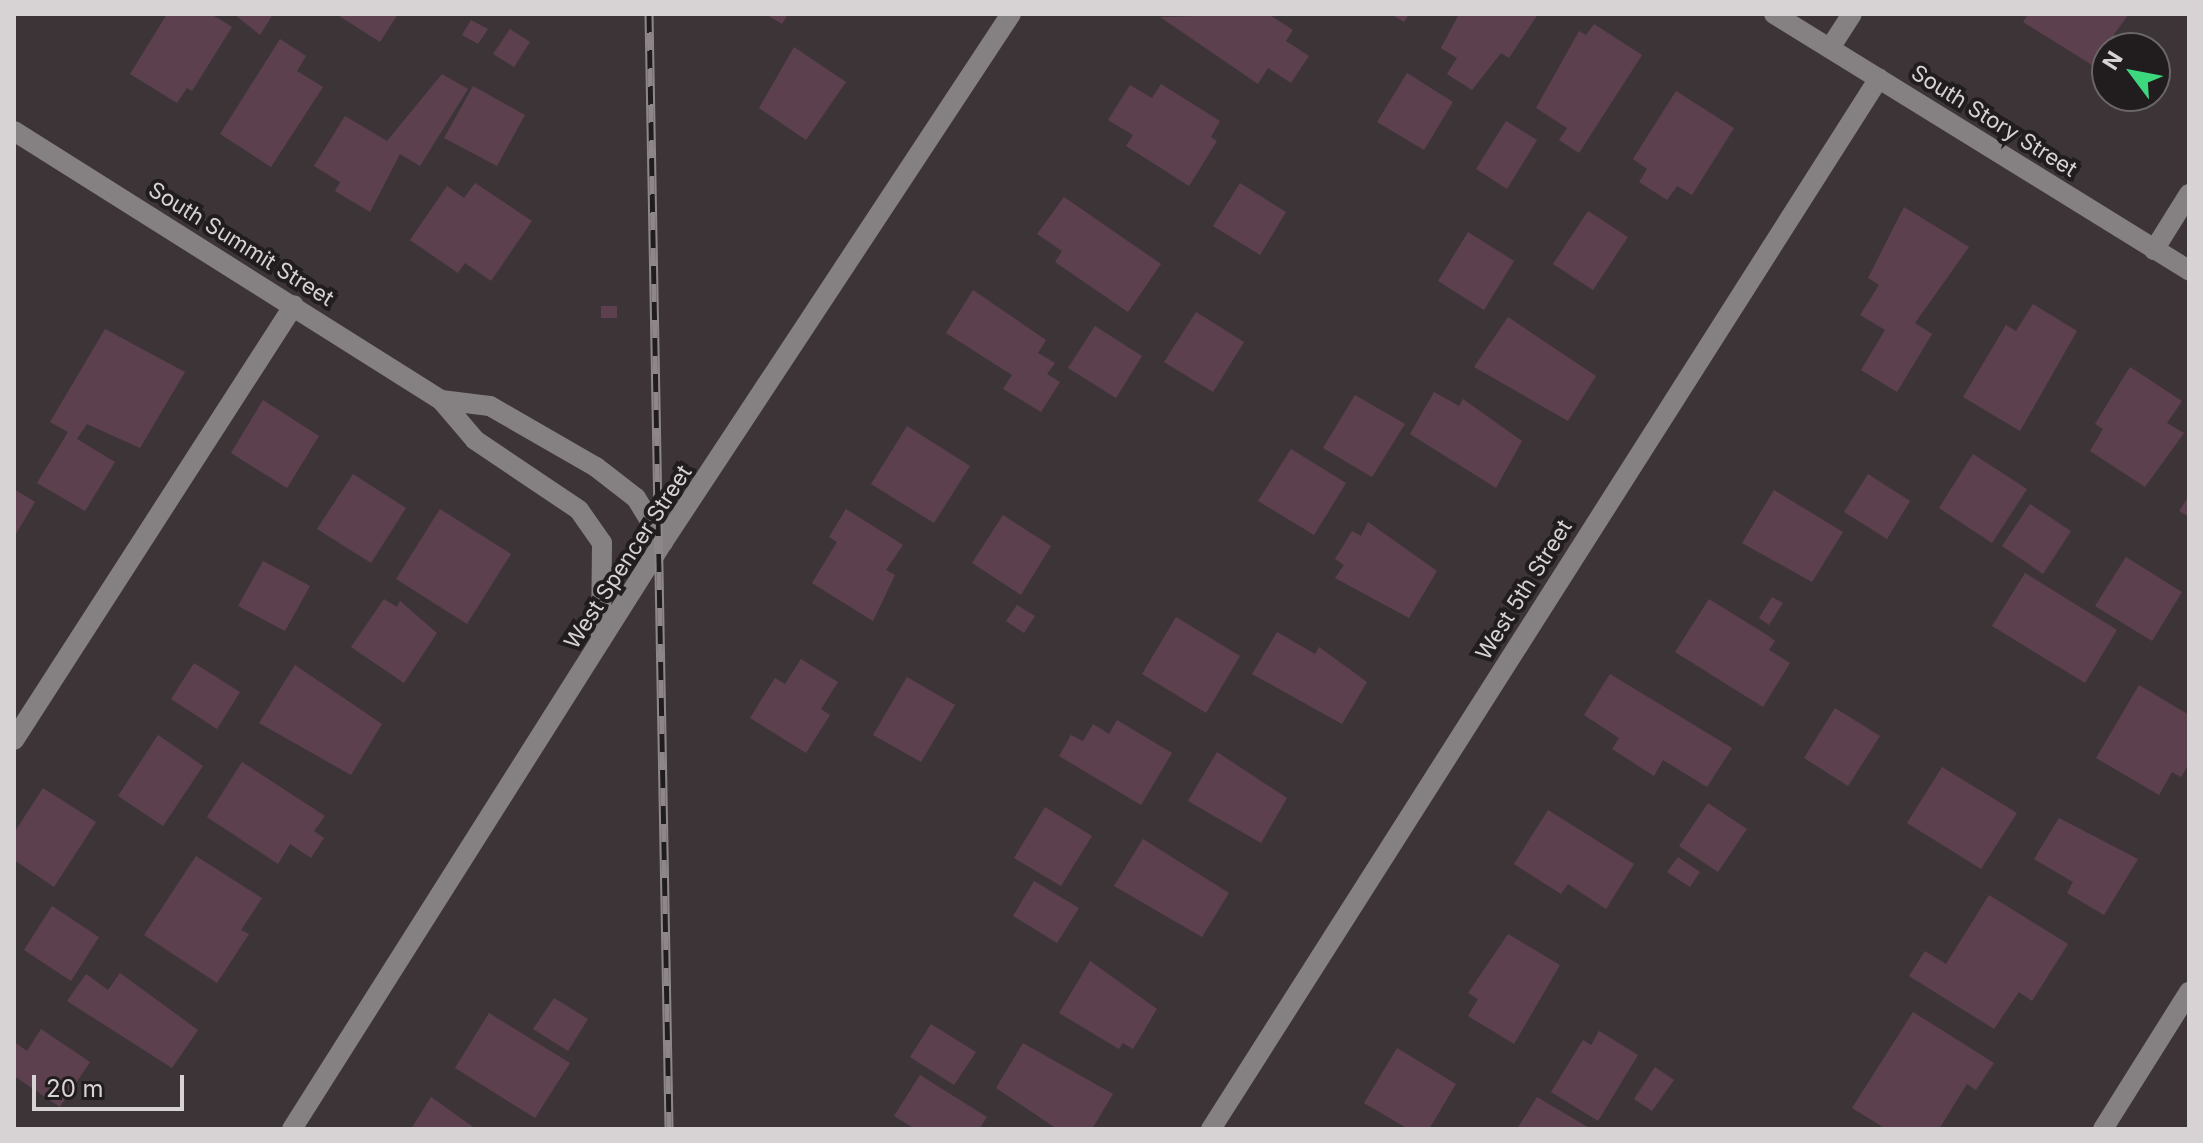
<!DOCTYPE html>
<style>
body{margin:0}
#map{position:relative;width:2203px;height:1143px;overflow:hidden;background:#3d3438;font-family:Inter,sans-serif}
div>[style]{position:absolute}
.building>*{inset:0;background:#5d404e}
.minor>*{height:20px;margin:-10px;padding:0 10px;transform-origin:10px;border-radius:10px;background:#858082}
.rail>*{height:9px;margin-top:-4.5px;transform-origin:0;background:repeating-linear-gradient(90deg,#211d1f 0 18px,#8e878a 0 36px);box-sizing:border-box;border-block:2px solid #8e878a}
span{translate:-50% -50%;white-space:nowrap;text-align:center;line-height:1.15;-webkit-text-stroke:8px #211d1f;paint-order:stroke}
.street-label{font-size:22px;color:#d7d2d4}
.frame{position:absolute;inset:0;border:16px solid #d7d2d4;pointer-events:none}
.north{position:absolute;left:2091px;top:32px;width:80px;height:80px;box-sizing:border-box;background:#211d1f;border:2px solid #6a6567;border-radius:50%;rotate:302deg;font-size:22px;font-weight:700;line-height:32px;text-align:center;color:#d7d2d4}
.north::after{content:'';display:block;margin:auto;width:28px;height:36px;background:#3dd77e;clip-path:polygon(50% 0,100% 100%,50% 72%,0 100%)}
.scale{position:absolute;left:32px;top:1075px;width:152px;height:36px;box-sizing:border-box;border:4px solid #d7d2d4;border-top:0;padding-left:10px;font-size:24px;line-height:28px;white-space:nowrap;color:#d7d2d4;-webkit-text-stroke:6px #211d1f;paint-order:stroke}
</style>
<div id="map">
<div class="building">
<div style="clip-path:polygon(167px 14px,211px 14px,232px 27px,192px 91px,187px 88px,177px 103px,130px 74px)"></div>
<div style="clip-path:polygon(234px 14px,273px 14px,260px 35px)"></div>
<div style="clip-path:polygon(336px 14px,398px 14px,380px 42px)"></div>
<div style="clip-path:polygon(765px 14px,788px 14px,782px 24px)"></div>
<div style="clip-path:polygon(1268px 14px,1293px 30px,1286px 41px,1309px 56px,1291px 83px,1268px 68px,1258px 84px,1160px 17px)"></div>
<div style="clip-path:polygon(1391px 14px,1409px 14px,1404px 22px)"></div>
<div style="clip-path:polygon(1459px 14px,1538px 14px,1509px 58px,1501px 53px,1472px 90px,1447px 74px,1457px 58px,1441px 48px)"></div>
<div style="clip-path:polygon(2028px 14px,2126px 14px,2128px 15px,2092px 65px,2023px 22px)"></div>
<div style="clip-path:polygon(471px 20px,488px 29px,478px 44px,462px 35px)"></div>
<div style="clip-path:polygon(1594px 24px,1642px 55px,1579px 153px,1559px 140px,1567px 128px,1536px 108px,1579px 31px,1586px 35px)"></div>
<div style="clip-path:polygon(510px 29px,530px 42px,514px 67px,493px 54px)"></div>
<div style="clip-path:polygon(280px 39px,306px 56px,297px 71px,323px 87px,271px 167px,220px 134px)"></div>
<div style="clip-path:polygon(794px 47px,846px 82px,806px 140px,759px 108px)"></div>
<div style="clip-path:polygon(1407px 73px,1453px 102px,1424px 150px,1377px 122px)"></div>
<div style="clip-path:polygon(442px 74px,468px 89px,420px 166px,400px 154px,370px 212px,335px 191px,340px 182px,314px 166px,345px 116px,387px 141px)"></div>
<div style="clip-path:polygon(1161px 84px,1220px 121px,1211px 137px,1217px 141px,1189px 186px,1126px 146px,1133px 135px,1108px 120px,1130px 85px,1152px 98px)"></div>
<div style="clip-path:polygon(473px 86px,525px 115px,497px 166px,444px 138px)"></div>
<div style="clip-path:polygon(1676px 91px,1734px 128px,1692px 195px,1677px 186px,1667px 200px,1639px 182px,1647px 169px,1633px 159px)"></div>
<div style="clip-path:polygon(1506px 121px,1537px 140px,1507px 189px,1476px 169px)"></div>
<div style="clip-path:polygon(475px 183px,532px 221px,491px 281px,465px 263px,458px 273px,410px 240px,447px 186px,464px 198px)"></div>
<div style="clip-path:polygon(1240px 183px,1286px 212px,1260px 255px,1213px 226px)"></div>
<div style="clip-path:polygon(1064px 197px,1161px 264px,1128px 312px,1055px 262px,1062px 251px,1037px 234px)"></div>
<div style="clip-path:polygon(1904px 207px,1969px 247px,1915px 323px,1932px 334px,1897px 392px,1861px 370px,1885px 330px,1860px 315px,1879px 285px,1868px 278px)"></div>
<div style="clip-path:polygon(1588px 211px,1628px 237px,1593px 290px,1553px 264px)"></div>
<div style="clip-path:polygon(1468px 232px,1514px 261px,1484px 310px,1438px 281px)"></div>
<div style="clip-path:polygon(973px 290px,1046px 340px,1038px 353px,1055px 363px,1047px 374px,1060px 382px,1041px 412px,1003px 389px,1012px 375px,946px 333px)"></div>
<div style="clip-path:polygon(2033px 304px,2077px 331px,2020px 431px,1963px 397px,2006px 325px,2016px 331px)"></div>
<div style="clip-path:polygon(601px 306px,617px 306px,617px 318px,601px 318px)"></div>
<div style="clip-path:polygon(1196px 312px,1244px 342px,1213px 392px,1164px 362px)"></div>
<div style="clip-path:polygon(1508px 317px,1596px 376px,1568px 421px,1474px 367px)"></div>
<div style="clip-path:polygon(1095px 326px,1142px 356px,1116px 398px,1068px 368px)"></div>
<div style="clip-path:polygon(105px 329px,185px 372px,140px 448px,87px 424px,77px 439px,115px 462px,85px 511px,37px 483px,68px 432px,50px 422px)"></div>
<div style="clip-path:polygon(2130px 367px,2182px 401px,2167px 423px,2184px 433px,2145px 487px,2090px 451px,2103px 429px,2095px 424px)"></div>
<div style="clip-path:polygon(1434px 392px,1459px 406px,1463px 399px,1522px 441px,1496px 488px,1410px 434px)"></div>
<div style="clip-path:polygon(1355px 395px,1405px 424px,1372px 477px,1323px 448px)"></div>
<div style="clip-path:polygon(263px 400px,319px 436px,287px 488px,231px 453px)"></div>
<div style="clip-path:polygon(907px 426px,970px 466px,934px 523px,871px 484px)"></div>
<div style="clip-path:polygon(1291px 449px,1346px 483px,1314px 535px,1258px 501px)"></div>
<div style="clip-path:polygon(1973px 454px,2027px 489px,1992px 543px,1939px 508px)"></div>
<div style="clip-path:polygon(353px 474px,406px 508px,371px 563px,317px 529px)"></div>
<div style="clip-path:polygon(1868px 474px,1910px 501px,1887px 539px,1844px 512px)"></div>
<div style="clip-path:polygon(14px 489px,35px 502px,14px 537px)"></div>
<div style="clip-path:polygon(1774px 490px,1843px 532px,1812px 582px,1742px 543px)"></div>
<div style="clip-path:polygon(2189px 496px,2189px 517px,2179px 511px)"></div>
<div style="clip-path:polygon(2030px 504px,2071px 531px,2043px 574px,2002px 546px)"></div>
<div style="clip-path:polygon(440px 509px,511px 554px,467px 624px,396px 579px)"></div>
<div style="clip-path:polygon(846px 509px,903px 545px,886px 570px,895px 575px,873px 621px,812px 583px,837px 542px,829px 537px)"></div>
<div style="clip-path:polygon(1003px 515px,1051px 546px,1021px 595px,972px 563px)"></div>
<div style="clip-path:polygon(1368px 522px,1437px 571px,1409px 618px,1335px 578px,1344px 565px,1335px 559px,1352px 531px,1361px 536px)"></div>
<div style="clip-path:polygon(2126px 557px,2182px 592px,2152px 641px,2095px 606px)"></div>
<div style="clip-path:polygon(263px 561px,310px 586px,285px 631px,238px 606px)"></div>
<div style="clip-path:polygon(2025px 573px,2117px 630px,2085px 683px,1992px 626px)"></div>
<div style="clip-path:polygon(1772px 597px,1783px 603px,1769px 625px,1759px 618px)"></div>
<div style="clip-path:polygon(384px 599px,397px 607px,400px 601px,437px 633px,404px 683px,351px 647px)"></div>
<div style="clip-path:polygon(1709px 599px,1767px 635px,1775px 641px,1769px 650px,1790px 663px,1763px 707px,1675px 652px)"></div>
<div style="clip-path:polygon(1017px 605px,1035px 616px,1024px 633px,1006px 621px)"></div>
<div style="clip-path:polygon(1176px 617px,1240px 656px,1206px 713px,1142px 674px)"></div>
<div style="clip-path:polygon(1277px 632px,1315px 654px,1319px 647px,1367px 682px,1342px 724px,1252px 674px)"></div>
<div style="clip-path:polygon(801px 659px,838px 682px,821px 709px,830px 715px,806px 753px,750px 718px,775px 678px,785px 684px)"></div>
<div style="clip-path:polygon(194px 663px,240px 692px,217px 729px,171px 699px)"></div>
<div style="clip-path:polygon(295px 665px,382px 724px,351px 775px,259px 723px)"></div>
<div style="clip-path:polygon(1610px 674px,1732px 748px,1707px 787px,1663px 760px,1654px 776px,1612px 749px,1619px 738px,1584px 715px)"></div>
<div style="clip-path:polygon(907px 677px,955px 705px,921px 762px,873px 735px)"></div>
<div style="clip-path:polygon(2139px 685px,2189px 715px,2189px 764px,2181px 777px,2172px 772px,2159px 795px,2096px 758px)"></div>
<div style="clip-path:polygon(1835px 708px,1880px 736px,1848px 786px,1804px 758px)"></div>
<div style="clip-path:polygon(1117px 720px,1172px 753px,1141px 805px,1059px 756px,1071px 735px,1083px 741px,1093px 724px,1109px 734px)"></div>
<div style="clip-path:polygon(158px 735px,203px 766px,163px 826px,118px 796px)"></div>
<div style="clip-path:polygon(1217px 752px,1287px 798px,1261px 843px,1188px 801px)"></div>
<div style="clip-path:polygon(242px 762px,325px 816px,314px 831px,324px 838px,311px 858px,290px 844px,278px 864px,207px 817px)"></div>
<div style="clip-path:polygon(1942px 767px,2017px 813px,1981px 869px,1907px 823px)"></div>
<div style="clip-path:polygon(43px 788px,96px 822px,54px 887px,14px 860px,14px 833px)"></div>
<div style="clip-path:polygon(1708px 803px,1747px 829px,1718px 872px,1679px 846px)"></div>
<div style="clip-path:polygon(1045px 807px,1092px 836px,1061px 886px,1014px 858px)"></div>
<div style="clip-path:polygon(1548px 810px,1634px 864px,1606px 909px,1568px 884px,1561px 894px,1514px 864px)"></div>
<div style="clip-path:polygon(2059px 818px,2138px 859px,2104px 915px,2067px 893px,2073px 882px,2034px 859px)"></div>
<div style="clip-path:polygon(1143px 839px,1229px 893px,1202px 937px,1114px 886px)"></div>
<div style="clip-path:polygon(196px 856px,262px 898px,241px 930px,249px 934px,217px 983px,144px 935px)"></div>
<div style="clip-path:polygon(1678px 857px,1700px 872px,1690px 887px,1667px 872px)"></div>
<div style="clip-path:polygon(1034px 881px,1079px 908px,1057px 943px,1013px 916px)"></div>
<div style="clip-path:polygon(1989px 895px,2068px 944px,2032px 1001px,2019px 992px,1994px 1029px,1909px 976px,1925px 951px,1946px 964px)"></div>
<div style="clip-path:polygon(52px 906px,99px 937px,71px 981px,24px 950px)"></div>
<div style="clip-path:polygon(1508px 934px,1560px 965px,1514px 1044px,1468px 1016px,1478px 999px,1468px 993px)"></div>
<div style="clip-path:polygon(1090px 961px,1157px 1009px,1133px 1049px,1123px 1043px,1119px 1049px,1059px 1013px)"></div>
<div style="clip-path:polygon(120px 973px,198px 1030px,172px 1068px,67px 1001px,86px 974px,108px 990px)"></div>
<div style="clip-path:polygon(554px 998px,588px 1019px,568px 1051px,533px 1029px)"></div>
<div style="clip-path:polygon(1913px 1012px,1994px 1063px,1976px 1090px,1967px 1084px,1939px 1129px,1886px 1129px,1852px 1108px)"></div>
<div style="clip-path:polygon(489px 1013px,570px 1063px,535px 1118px,455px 1068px)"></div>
<div style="clip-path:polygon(931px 1024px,976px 1052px,954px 1085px,910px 1057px)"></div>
<div style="clip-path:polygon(41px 1029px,90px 1062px,60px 1107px,14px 1076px,14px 1042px,27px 1051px)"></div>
<div style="clip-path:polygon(1599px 1031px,1638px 1055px,1598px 1121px,1551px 1092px,1583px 1040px,1591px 1045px)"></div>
<div style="clip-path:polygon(1023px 1043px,1113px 1094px,1092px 1129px,1057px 1129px,996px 1088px)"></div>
<div style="clip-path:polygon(1397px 1048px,1456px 1084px,1429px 1129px,1408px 1129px,1364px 1103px)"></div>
<div style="clip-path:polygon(1655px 1067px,1674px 1080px,1652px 1111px,1634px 1099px)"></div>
<div style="clip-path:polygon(920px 1075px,987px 1117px,979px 1129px,915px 1129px,894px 1116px)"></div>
<div style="clip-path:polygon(431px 1097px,476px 1129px,411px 1129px)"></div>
<div style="clip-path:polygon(1537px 1097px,1591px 1129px,1517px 1129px)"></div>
</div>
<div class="minor">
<div style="left:1774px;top:14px;width:488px;rotate:31.7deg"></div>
<div style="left:1830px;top:48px;width:40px;rotate:-57.1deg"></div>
<div style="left:14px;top:131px;width:505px;rotate:32.21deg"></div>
<div style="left:441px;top:400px;width:52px;rotate:49.6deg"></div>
<div style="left:475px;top:440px;width:125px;rotate:33.9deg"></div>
<div style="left:579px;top:510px;width:40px;rotate:55.1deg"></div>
<div style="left:602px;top:543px;width:97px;rotate:90.6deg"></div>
<div style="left:2154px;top:250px;width:66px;rotate:-58deg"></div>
<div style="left:441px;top:400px;width:49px;rotate:7deg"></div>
<div style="left:490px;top:406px;width:122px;rotate:29.9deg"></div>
<div style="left:596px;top:467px;width:51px;rotate:37.8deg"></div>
<div style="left:636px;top:498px;width:52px;rotate:58.5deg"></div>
<div style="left:14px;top:740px;width:517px;rotate:-57.23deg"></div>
<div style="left:292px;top:1129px;width:694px;rotate:-57.71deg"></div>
<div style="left:663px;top:542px;width:632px;rotate:-56.61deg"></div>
<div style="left:1211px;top:1129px;width:1245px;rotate:-57.56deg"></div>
<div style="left:2103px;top:1129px;width:162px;rotate:-57.9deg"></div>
</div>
<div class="rail">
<div style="left:649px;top:14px;width:1115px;rotate:88.97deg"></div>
</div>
<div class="street-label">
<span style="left:1994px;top:121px;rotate:32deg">South Story Street</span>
<span style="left:241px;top:244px;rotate:32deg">South Summit Street</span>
<span style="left:628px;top:557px;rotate:-57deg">West Spencer Street</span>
<span style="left:1524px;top:590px;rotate:-58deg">West 5th Street</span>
</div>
<div class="frame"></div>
<div class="north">N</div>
<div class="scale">20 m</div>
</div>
